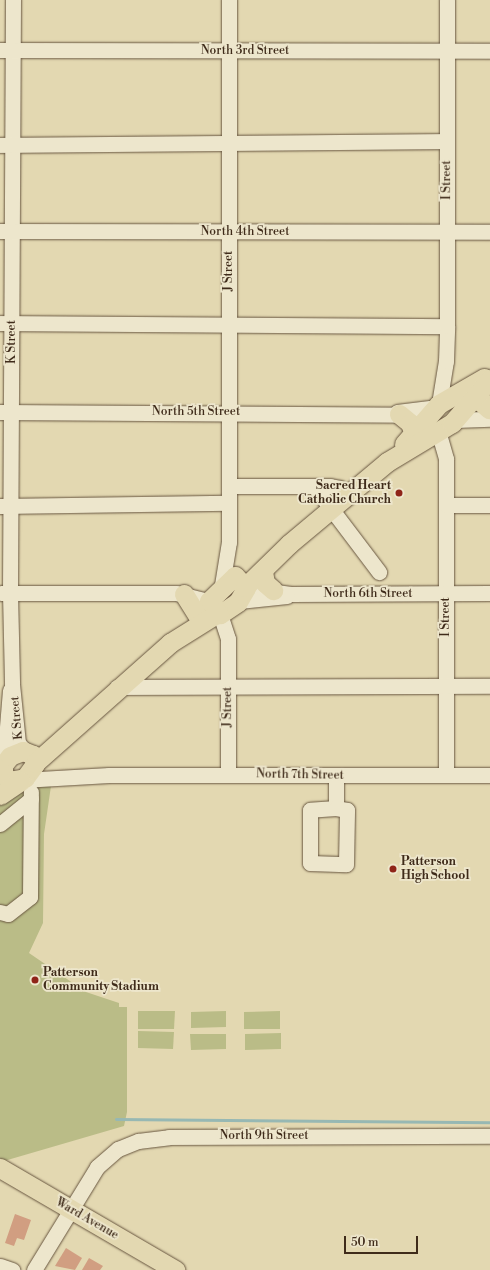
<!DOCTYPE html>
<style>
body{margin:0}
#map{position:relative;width:490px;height:1270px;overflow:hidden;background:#e3d8b1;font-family:"Libre Bodoni",serif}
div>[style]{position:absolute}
.green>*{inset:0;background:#babc87}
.stream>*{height:3px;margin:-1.5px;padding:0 1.5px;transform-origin:1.5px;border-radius:1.5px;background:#97b8b3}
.building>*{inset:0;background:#d19e81}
.roads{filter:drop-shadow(0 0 1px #685640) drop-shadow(0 0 1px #685640)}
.minor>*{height:15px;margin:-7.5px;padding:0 7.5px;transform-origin:7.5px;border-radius:7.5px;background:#ede6cc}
.major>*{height:19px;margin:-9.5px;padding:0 9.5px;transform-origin:9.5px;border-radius:9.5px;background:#e3d8b1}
.dots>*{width:11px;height:11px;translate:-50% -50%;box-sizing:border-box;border:2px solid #ede6cc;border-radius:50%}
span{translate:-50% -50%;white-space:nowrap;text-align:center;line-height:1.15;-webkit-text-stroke:3.5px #ede6cc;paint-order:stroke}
.street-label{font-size:12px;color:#3f2b1a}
.poi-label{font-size:12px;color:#3f2b1a;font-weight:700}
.right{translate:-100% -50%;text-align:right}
.left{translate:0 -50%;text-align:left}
.scale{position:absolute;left:344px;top:1236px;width:74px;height:18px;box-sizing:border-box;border:2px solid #3f2b1a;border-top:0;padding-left:5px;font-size:12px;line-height:14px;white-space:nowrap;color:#3f2b1a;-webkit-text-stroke:3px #ede6cc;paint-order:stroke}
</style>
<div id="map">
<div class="green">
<div style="clip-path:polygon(23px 786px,51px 786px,44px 834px,43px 923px,29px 953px,86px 992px,119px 1003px,119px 1007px,127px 1007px,127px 1112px,124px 1126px,4px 1161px,0 1158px,0 799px)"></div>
<div style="clip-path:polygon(138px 1011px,175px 1011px,174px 1029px,138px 1029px)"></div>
<div style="clip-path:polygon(226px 1011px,226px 1027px,191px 1028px,191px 1012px)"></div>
<div style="clip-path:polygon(280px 1011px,280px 1029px,244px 1029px,244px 1012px)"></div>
<div style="clip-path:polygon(138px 1031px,174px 1032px,173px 1049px,138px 1048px)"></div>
<div style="clip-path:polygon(281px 1033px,281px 1049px,245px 1050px,245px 1034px)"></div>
<div style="clip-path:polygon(190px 1034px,226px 1034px,226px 1049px,191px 1050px)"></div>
</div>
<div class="stream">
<div style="left:116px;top:1119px;width:374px;rotate:0.5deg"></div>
</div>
<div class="building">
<div style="clip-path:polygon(15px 1214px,31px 1220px,24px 1240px,17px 1238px,14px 1246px,5px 1243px)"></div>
<div style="clip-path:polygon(66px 1248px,82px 1258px,75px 1270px,55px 1266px)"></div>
<div style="clip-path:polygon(89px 1258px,103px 1266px,100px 1270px,82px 1270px)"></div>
</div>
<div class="roads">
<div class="minor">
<div style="left:13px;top:0;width:593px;rotate:90.29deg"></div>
<div style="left:10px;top:593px;width:91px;rotate:88.7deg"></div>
<div style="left:12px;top:684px;width:59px;rotate:84.2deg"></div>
<div style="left:18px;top:743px;width:11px;rotate:49deg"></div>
<div style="left:0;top:50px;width:490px;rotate:0.1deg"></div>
<div style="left:0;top:145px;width:447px;rotate:-0.5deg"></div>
<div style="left:0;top:231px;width:490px;rotate:0.1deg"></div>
<div style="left:0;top:323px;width:447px;rotate:0.4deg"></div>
<div style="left:439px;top:404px;width:44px;rotate:-80.8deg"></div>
<div style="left:446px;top:361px;width:35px;rotate:-88deg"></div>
<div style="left:447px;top:326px;width:326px;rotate:-90deg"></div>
<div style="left:0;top:412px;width:409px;rotate:0.4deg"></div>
<div style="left:397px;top:412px;width:39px;rotate:-7deg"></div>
<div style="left:455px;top:420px;width:35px;rotate:-2deg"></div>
<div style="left:439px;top:434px;width:26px;rotate:74deg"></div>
<div style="left:446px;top:459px;width:315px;rotate:90deg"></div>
<div style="left:229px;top:486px;width:101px"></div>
<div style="left:330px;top:486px;width:10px;rotate:11deg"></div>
<div style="left:340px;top:488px;width:10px;rotate:45deg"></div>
<div style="left:314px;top:486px;width:108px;rotate:52.9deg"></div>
<div style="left:446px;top:505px;width:44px"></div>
<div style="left:0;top:506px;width:229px;rotate:-0.8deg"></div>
<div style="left:222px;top:585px;width:44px;rotate:-80.8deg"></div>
<div style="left:229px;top:542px;width:542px;rotate:-90deg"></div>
<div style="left:246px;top:588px;width:45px;rotate:7.6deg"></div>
<div style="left:291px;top:594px;width:199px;rotate:-0.3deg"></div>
<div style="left:1px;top:593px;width:175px"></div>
<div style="left:176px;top:593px;width:34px;rotate:14deg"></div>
<div style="left:239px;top:601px;width:48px;rotate:-5.9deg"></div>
<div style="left:220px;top:614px;width:26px;rotate:72deg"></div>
<div style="left:228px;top:639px;width:135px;rotate:90deg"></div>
<div style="left:117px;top:687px;width:373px;rotate:-0.2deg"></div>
<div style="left:4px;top:763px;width:73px;rotate:-85.3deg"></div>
<div style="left:336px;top:776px;width:32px;rotate:90deg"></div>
<div style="left:336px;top:808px;width:26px;rotate:176deg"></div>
<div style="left:310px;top:810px;width:53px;rotate:90deg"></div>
<div style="left:310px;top:863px;width:36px;rotate:2deg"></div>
<div style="left:346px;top:864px;width:54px;rotate:-88.9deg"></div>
<div style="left:347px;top:810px;width:11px;rotate:-170deg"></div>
<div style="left:22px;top:780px;width:87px;rotate:-3.3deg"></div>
<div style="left:109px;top:775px;width:381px"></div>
<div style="left:0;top:824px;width:40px;rotate:-39deg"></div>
<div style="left:0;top:912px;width:8px;rotate:14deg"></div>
<div style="left:8px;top:914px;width:28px;rotate:-38deg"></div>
<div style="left:30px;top:897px;width:105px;rotate:-89.5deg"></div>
<div style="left:0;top:1266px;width:13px;rotate:18deg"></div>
<div style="left:34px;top:1270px;width:121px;rotate:-58.5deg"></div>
<div style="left:97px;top:1167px;width:28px;rotate:-41deg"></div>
<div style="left:118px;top:1149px;width:22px;rotate:-22deg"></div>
<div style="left:138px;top:1141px;width:31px;rotate:-7deg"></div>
<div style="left:169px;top:1137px;width:321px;rotate:-0.2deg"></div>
</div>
<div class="major">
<div style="left:479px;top:391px;width:11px;rotate:80deg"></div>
<div style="left:481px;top:402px;width:11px;rotate:41deg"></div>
<div style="left:399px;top:414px;width:14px;rotate:39deg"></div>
<div style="left:410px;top:423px;width:12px;rotate:70deg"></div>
<div style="left:404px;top:444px;width:53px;rotate:-48.8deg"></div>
<div style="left:439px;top:404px;width:52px;rotate:-30deg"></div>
<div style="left:263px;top:571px;width:12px;rotate:81deg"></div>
<div style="left:265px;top:583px;width:11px;rotate:41deg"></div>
<div style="left:235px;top:576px;width:16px;rotate:47deg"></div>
<div style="left:246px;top:588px;width:16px;rotate:120deg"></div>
<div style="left:238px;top:602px;width:22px;rotate:146deg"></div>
<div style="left:220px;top:614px;width:17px;rotate:-130deg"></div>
<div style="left:209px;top:601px;width:36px;rotate:-44deg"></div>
<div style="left:245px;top:587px;width:62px;rotate:-44.3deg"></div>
<div style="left:289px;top:544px;width:128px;rotate:-39.9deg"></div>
<div style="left:387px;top:462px;width:76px;rotate:-31deg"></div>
<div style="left:452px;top:423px;width:58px;rotate:-49.2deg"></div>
<div style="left:184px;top:594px;width:25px;rotate:58deg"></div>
<div style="left:23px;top:751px;width:11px;rotate:22deg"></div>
<div style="left:33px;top:755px;width:9px;rotate:77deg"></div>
<div style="left:35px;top:764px;width:17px;rotate:126deg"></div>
<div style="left:25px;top:778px;width:15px;rotate:169deg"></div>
<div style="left:10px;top:781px;width:10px;rotate:-135deg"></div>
<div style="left:3px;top:774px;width:9px;rotate:-90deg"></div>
<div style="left:3px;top:765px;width:11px;rotate:-52deg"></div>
<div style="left:10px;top:756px;width:14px;rotate:-21deg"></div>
<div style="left:35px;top:763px;width:181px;rotate:-41.6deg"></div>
<div style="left:170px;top:643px;width:57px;rotate:-32deg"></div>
<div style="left:0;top:795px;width:25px;rotate:-34deg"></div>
<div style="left:0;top:1168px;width:203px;rotate:30.2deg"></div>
</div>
</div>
<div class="dots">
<div style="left:399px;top:493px;background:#8f2418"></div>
<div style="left:393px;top:869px;background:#8f2418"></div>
<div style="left:35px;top:980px;background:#8f2418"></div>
</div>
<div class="street-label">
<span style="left:245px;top:51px">North 3rd Street</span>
<span style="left:447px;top:180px;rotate:-90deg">I Street</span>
<span style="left:245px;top:232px">North 4th Street</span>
<span style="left:229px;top:271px;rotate:-90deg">J Street</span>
<span style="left:12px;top:342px;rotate:-90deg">K Street</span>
<span style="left:196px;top:412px">North 5th Street</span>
<span style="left:368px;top:594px">North 6th Street</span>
<span style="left:446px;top:617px;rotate:-90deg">I Street</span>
<span style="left:228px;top:707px;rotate:-90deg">J Street</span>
<span style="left:17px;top:718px;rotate:-95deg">K Street</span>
<span style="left:300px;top:775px;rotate:1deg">North 7th Street</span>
<span style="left:264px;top:1136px">North 9th Street</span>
<span style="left:87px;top:1219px;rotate:30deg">Ward Avenue</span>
</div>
<div class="poi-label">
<span class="right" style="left:391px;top:493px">Sacred Heart<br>Catholic Church</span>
<span class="left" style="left:401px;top:869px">Patterson<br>High School</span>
<span class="left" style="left:43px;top:980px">Patterson<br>Community Stadium</span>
</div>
<div class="scale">50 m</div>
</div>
